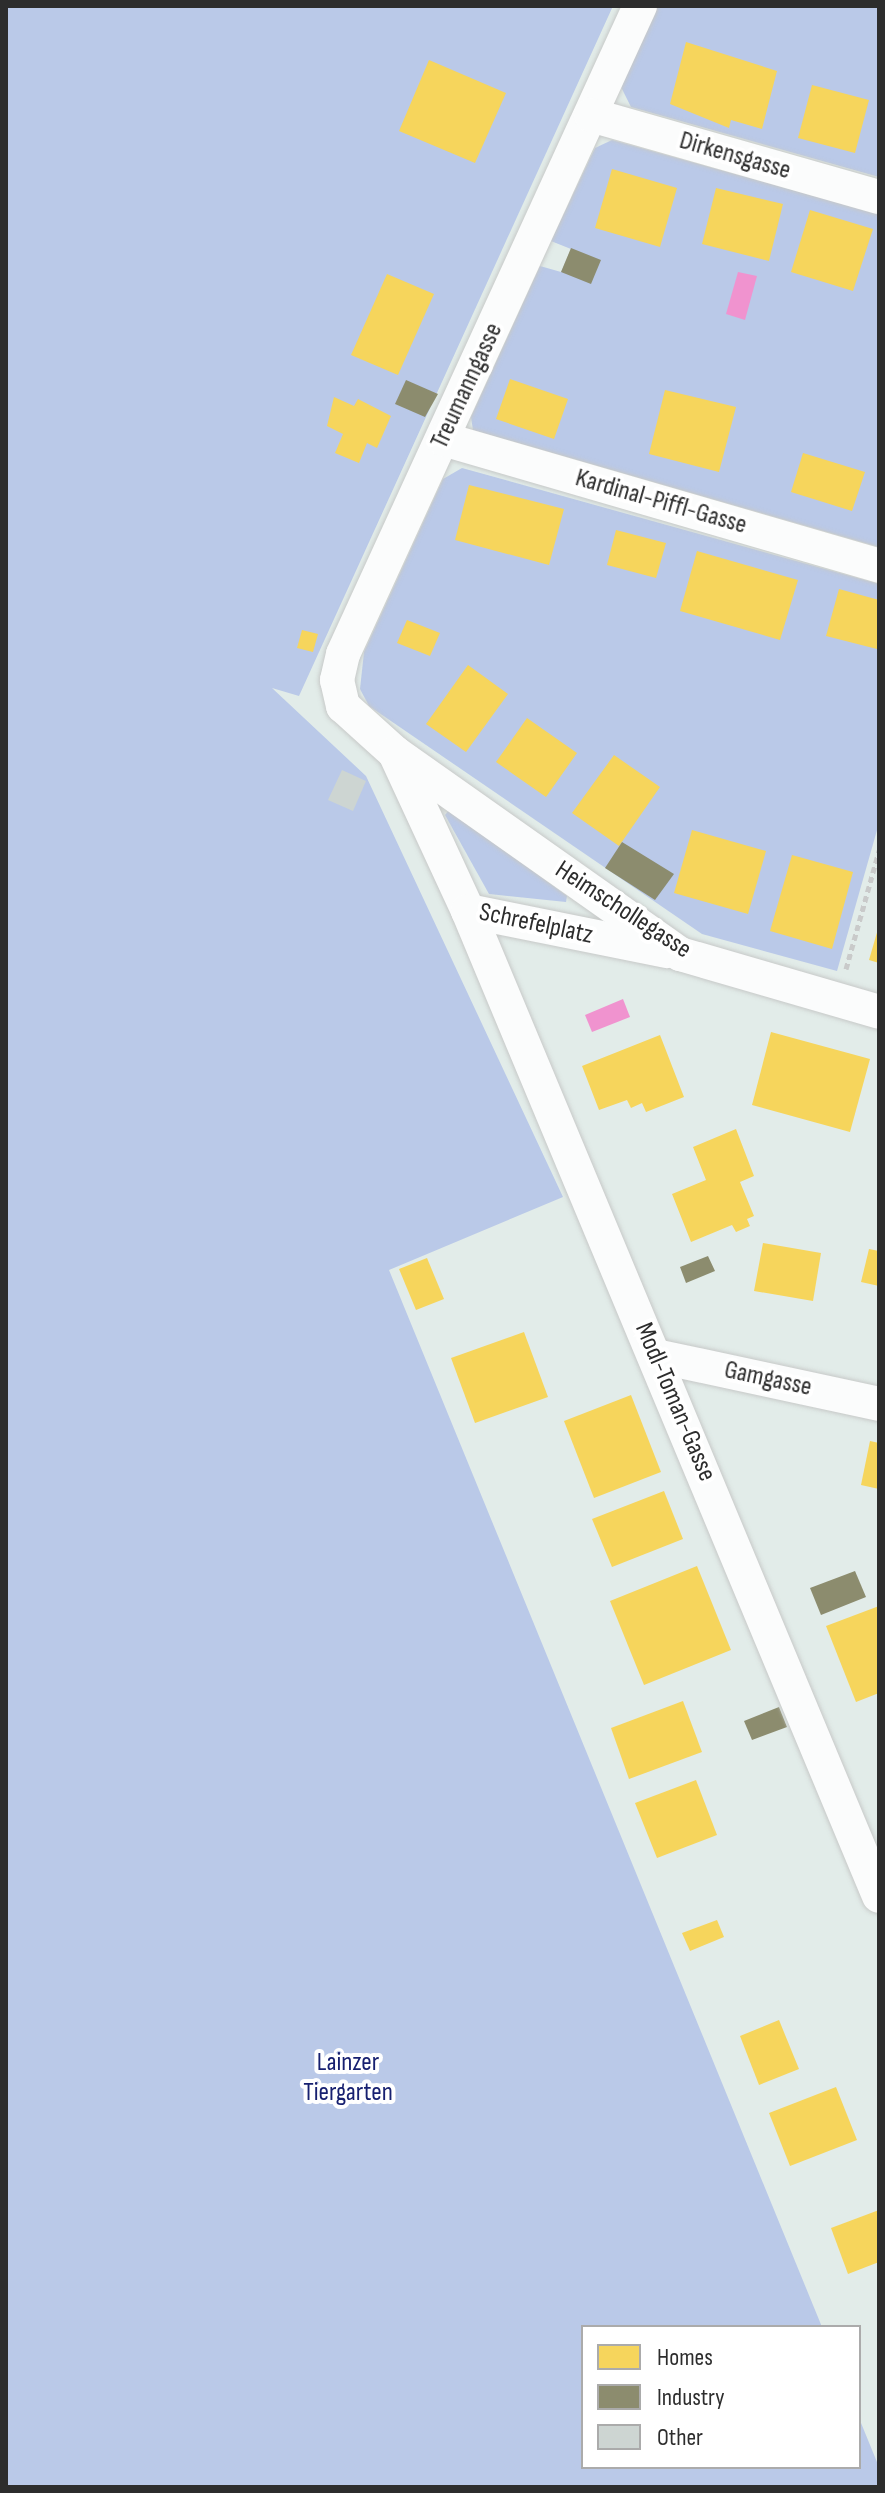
<!DOCTYPE html>
<style>
body{margin:0}
#map{position:relative;width:885px;height:2493px;overflow:hidden;background:#e2ece9;font-family:"Sofia Sans Condensed",sans-serif}
div>[style]{position:absolute}
.green>*{inset:0;background:#bac9e8}
.water>*{inset:0;background:#f093cf}
.homes>*{inset:0;background:#f6d55c}
.industry>*{inset:0;background:#8c8c6e}
.building>*{inset:0;background:#cdd5d2}
.path>*{height:5px;margin-top:-2.5px;transform-origin:0;background:repeating-linear-gradient(90deg,#c9caca 0 6px,transparent 0 10px)}
.roads{filter:drop-shadow(0 0 2px #c7c9c8) drop-shadow(0 0 2px #c7c9c8)}
.minor>*{height:34px;margin:-17px;padding:0 17px;transform-origin:17px;border-radius:17px;background:#fbfcfc}
span{translate:-50% -50%;white-space:nowrap;text-align:center;line-height:1.15;-webkit-text-stroke:8px #fff;paint-order:stroke}
.street-label{font-size:26px;color:#2d2d2d}
.park-label{font-size:26px;color:#172070}
.frame{position:absolute;inset:0;border:8px solid #2d2d2d;pointer-events:none}
.legend{position:absolute;left:581px;top:2325px;width:280px;height:144px;box-sizing:border-box;background:#fff;border:2px solid #ababab;margin:0;padding:10px 14px;list-style:none;font-size:24px;color:#2d2d2d}
.legend li{display:flex;align-items:center;gap:16px;height:40px}
.legend b{width:40px;border:2px solid #ababab}
</style>
<div id="map">
<div class="green">
<div style="clip-path:polygon(6px 6px,613px 6px,299px 696px,272px 688px,366px 776px,563px 1197px,389px 1270px,822px 2327px,583px 2327px,583px 2467px,859px 2467px,859px 2418px,879px 2467px,879px 2487px,6px 2487px)"></div>
<div style="clip-path:polygon(658px 6px,879px 6px,879px 177px,631px 107px,621px 87px)"></div>
<div style="clip-path:polygon(612px 140px,879px 214px,879px 547px,473px 430px,471px 417px,540px 266px,561px 272px,571px 249px,551px 241px,595px 148px)"></div>
<div style="clip-path:polygon(462px 468px,879px 584px,879px 823px,837px 971px,702px 934px,369px 706px,360px 689px,364px 652px,443px 479px)"></div>
<div style="clip-path:polygon(449px 810px,567px 896px,566px 902px,489px 894px,445px 815px)"></div>
</div>
<div class="water">
<div style="clip-path:polygon(738px 272px,757px 276px,745px 320px,726px 314px)"></div>
<div style="clip-path:polygon(623px 999px,630px 1017px,592px 1032px,585px 1015px)"></div>
</div>
<div class="homes">
<div style="clip-path:polygon(686px 42px,777px 71px,762px 129px,731px 120px,729px 128px,670px 104px)"></div>
<div style="clip-path:polygon(429px 60px,506px 93px,475px 163px,399px 131px)"></div>
<div style="clip-path:polygon(812px 85px,869px 100px,855px 153px,798px 138px)"></div>
<div style="clip-path:polygon(612px 169px,677px 188px,660px 247px,595px 228px)"></div>
<div style="clip-path:polygon(716px 188px,783px 204px,769px 261px,702px 244px)"></div>
<div style="clip-path:polygon(810px 210px,873px 229px,853px 291px,791px 272px)"></div>
<div style="clip-path:polygon(387px 274px,434px 294px,398px 375px,351px 355px)"></div>
<div style="clip-path:polygon(510px 379px,568px 399px,554px 439px,496px 419px)"></div>
<div style="clip-path:polygon(665px 390px,736px 407px,719px 472px,649px 454px)"></div>
<div style="clip-path:polygon(334px 397px,354px 406px,358px 399px,391px 416px,377px 448px,367px 443px,359px 463px,335px 453px,343px 434px,327px 426px)"></div>
<div style="clip-path:polygon(803px 453px,865px 472px,852px 511px,791px 492px)"></div>
<div style="clip-path:polygon(469px 485px,564px 509px,549px 565px,455px 540px)"></div>
<div style="clip-path:polygon(616px 530px,666px 543px,656px 578px,607px 565px)"></div>
<div style="clip-path:polygon(697px 551px,798px 580px,780px 640px,680px 611px)"></div>
<div style="clip-path:polygon(839px 589px,879px 600px,877px 649px,826px 636px)"></div>
<div style="clip-path:polygon(407px 620px,440px 633px,430px 656px,397px 643px)"></div>
<div style="clip-path:polygon(302px 630px,318px 634px,313px 652px,297px 648px)"></div>
<div style="clip-path:polygon(468px 665px,508px 694px,466px 752px,426px 724px)"></div>
<div style="clip-path:polygon(527px 718px,577px 753px,546px 797px,496px 762px)"></div>
<div style="clip-path:polygon(614px 755px,660px 787px,619px 846px,572px 813px)"></div>
<div style="clip-path:polygon(692px 830px,766px 851px,748px 914px,674px 893px)"></div>
<div style="clip-path:polygon(792px 855px,853px 872px,832px 949px,770px 931px)"></div>
<div style="clip-path:polygon(878px 929px,879px 930px,879px 963px,869px 960px)"></div>
<div style="clip-path:polygon(771px 1032px,870px 1059px,850px 1132px,752px 1105px)"></div>
<div style="clip-path:polygon(660px 1035px,684px 1097px,646px 1112px,642px 1103px,631px 1108px,627px 1100px,599px 1110px,582px 1066px)"></div>
<div style="clip-path:polygon(736px 1129px,754px 1176px,740px 1182px,754px 1216px,747px 1219px,750px 1226px,736px 1232px,732px 1225px,691px 1242px,672px 1194px,706px 1180px,693px 1147px)"></div>
<div style="clip-path:polygon(763px 1243px,821px 1253px,813px 1301px,754px 1291px)"></div>
<div style="clip-path:polygon(869px 1249px,879px 1251px,879px 1286px,861px 1282px)"></div>
<div style="clip-path:polygon(427px 1258px,444px 1299px,416px 1310px,399px 1269px)"></div>
<div style="clip-path:polygon(524px 1332px,548px 1397px,475px 1423px,451px 1358px)"></div>
<div style="clip-path:polygon(631px 1395px,661px 1472px,594px 1498px,564px 1421px)"></div>
<div style="clip-path:polygon(870px 1441px,879px 1443px,879px 1489px,861px 1485px)"></div>
<div style="clip-path:polygon(664px 1491px,683px 1539px,612px 1567px,592px 1519px)"></div>
<div style="clip-path:polygon(697px 1566px,731px 1650px,644px 1685px,610px 1601px)"></div>
<div style="clip-path:polygon(879px 1606px,879px 1693px,856px 1702px,826px 1626px)"></div>
<div style="clip-path:polygon(683px 1701px,702px 1752px,629px 1779px,611px 1728px)"></div>
<div style="clip-path:polygon(696px 1780px,717px 1835px,657px 1858px,635px 1803px)"></div>
<div style="clip-path:polygon(717px 1920px,724px 1937px,690px 1951px,682px 1933px)"></div>
<div style="clip-path:polygon(779px 2020px,799px 2069px,759px 2085px,740px 2036px)"></div>
<div style="clip-path:polygon(836px 2087px,857px 2140px,790px 2166px,769px 2113px)"></div>
<div style="clip-path:polygon(879px 2210px,879px 2262px,848px 2274px,831px 2228px)"></div>
</div>
<div class="industry">
<div style="clip-path:polygon(571px 248px,601px 260px,591px 284px,561px 272px)"></div>
<div style="clip-path:polygon(406px 380px,438px 394px,425px 417px,395px 404px)"></div>
<div style="clip-path:polygon(622px 842px,674px 874px,655px 900px,605px 868px)"></div>
<div style="clip-path:polygon(708px 1256px,715px 1271px,686px 1283px,680px 1267px)"></div>
<div style="clip-path:polygon(855px 1571px,866px 1597px,821px 1615px,810px 1588px)"></div>
<div style="clip-path:polygon(779px 1707px,787px 1727px,752px 1740px,744px 1721px)"></div>
</div>
<div class="building">
<div style="clip-path:polygon(342px 770px,366px 781px,353px 811px,328px 800px)"></div>
</div>
<div class="path">
<div style="left:846px;top:969px;width:123px;rotate:-74.4deg"></div>
</div>
<div class="roads">
<div class="minor">
<div style="left:640px;top:6px;width:713px;rotate:114.62deg"></div>
<div style="left:343px;top:654px;width:27px;rotate:103deg"></div>
<div style="left:337px;top:680px;width:27px;rotate:77deg"></div>
<div style="left:343px;top:706px;width:70px;rotate:42.1deg"></div>
<div style="left:395px;top:753px;width:349px;rotate:35.2deg"></div>
<div style="left:680px;top:954px;width:207px;rotate:16.2deg"></div>
<div style="left:591px;top:115px;width:299px;rotate:15.9deg"></div>
<div style="left:443px;top:439px;width:454px;rotate:16.2deg"></div>
<div style="left:395px;top:753px;width:174px;rotate:65.2deg"></div>
<div style="left:468px;top:911px;width:1067px;rotate:67.35deg"></div>
<div style="left:468px;top:911px;width:203px;rotate:11.4deg"></div>
<div style="left:656px;top:1356px;width:228px;rotate:12.1deg"></div>
</div>
</div>
<div class="street-label">
<span style="left:735px;top:156px;rotate:16deg">Dirkensgasse</span>
<span style="left:467px;top:386px;rotate:-65deg">Treumanngasse</span>
<span style="left:661px;top:502px;rotate:16deg">Kardinal-Piffl-Gasse</span>
<span style="left:623px;top:910px;rotate:33deg">Heimschollegasse</span>
<span style="left:536px;top:924px;rotate:12deg">Schrefelplatz</span>
<span style="left:768px;top:1379px;rotate:12deg">Gamgasse</span>
<span style="left:675px;top:1402px;rotate:67deg">Modl-Toman-Gasse</span>
</div>
<div class="park-label">
<span style="left:348px;top:2078px">Lainzer<br>Tiergarten</span>
</div>
<div class="frame"></div>
<ul class="legend">
<li><b style="height:22px;background:#f6d55c"></b>Homes</li>
<li><b style="height:22px;background:#8c8c6e"></b>Industry</li>
<li><b style="height:22px;background:#cdd5d2"></b>Other</li>
</ul>
</div>
